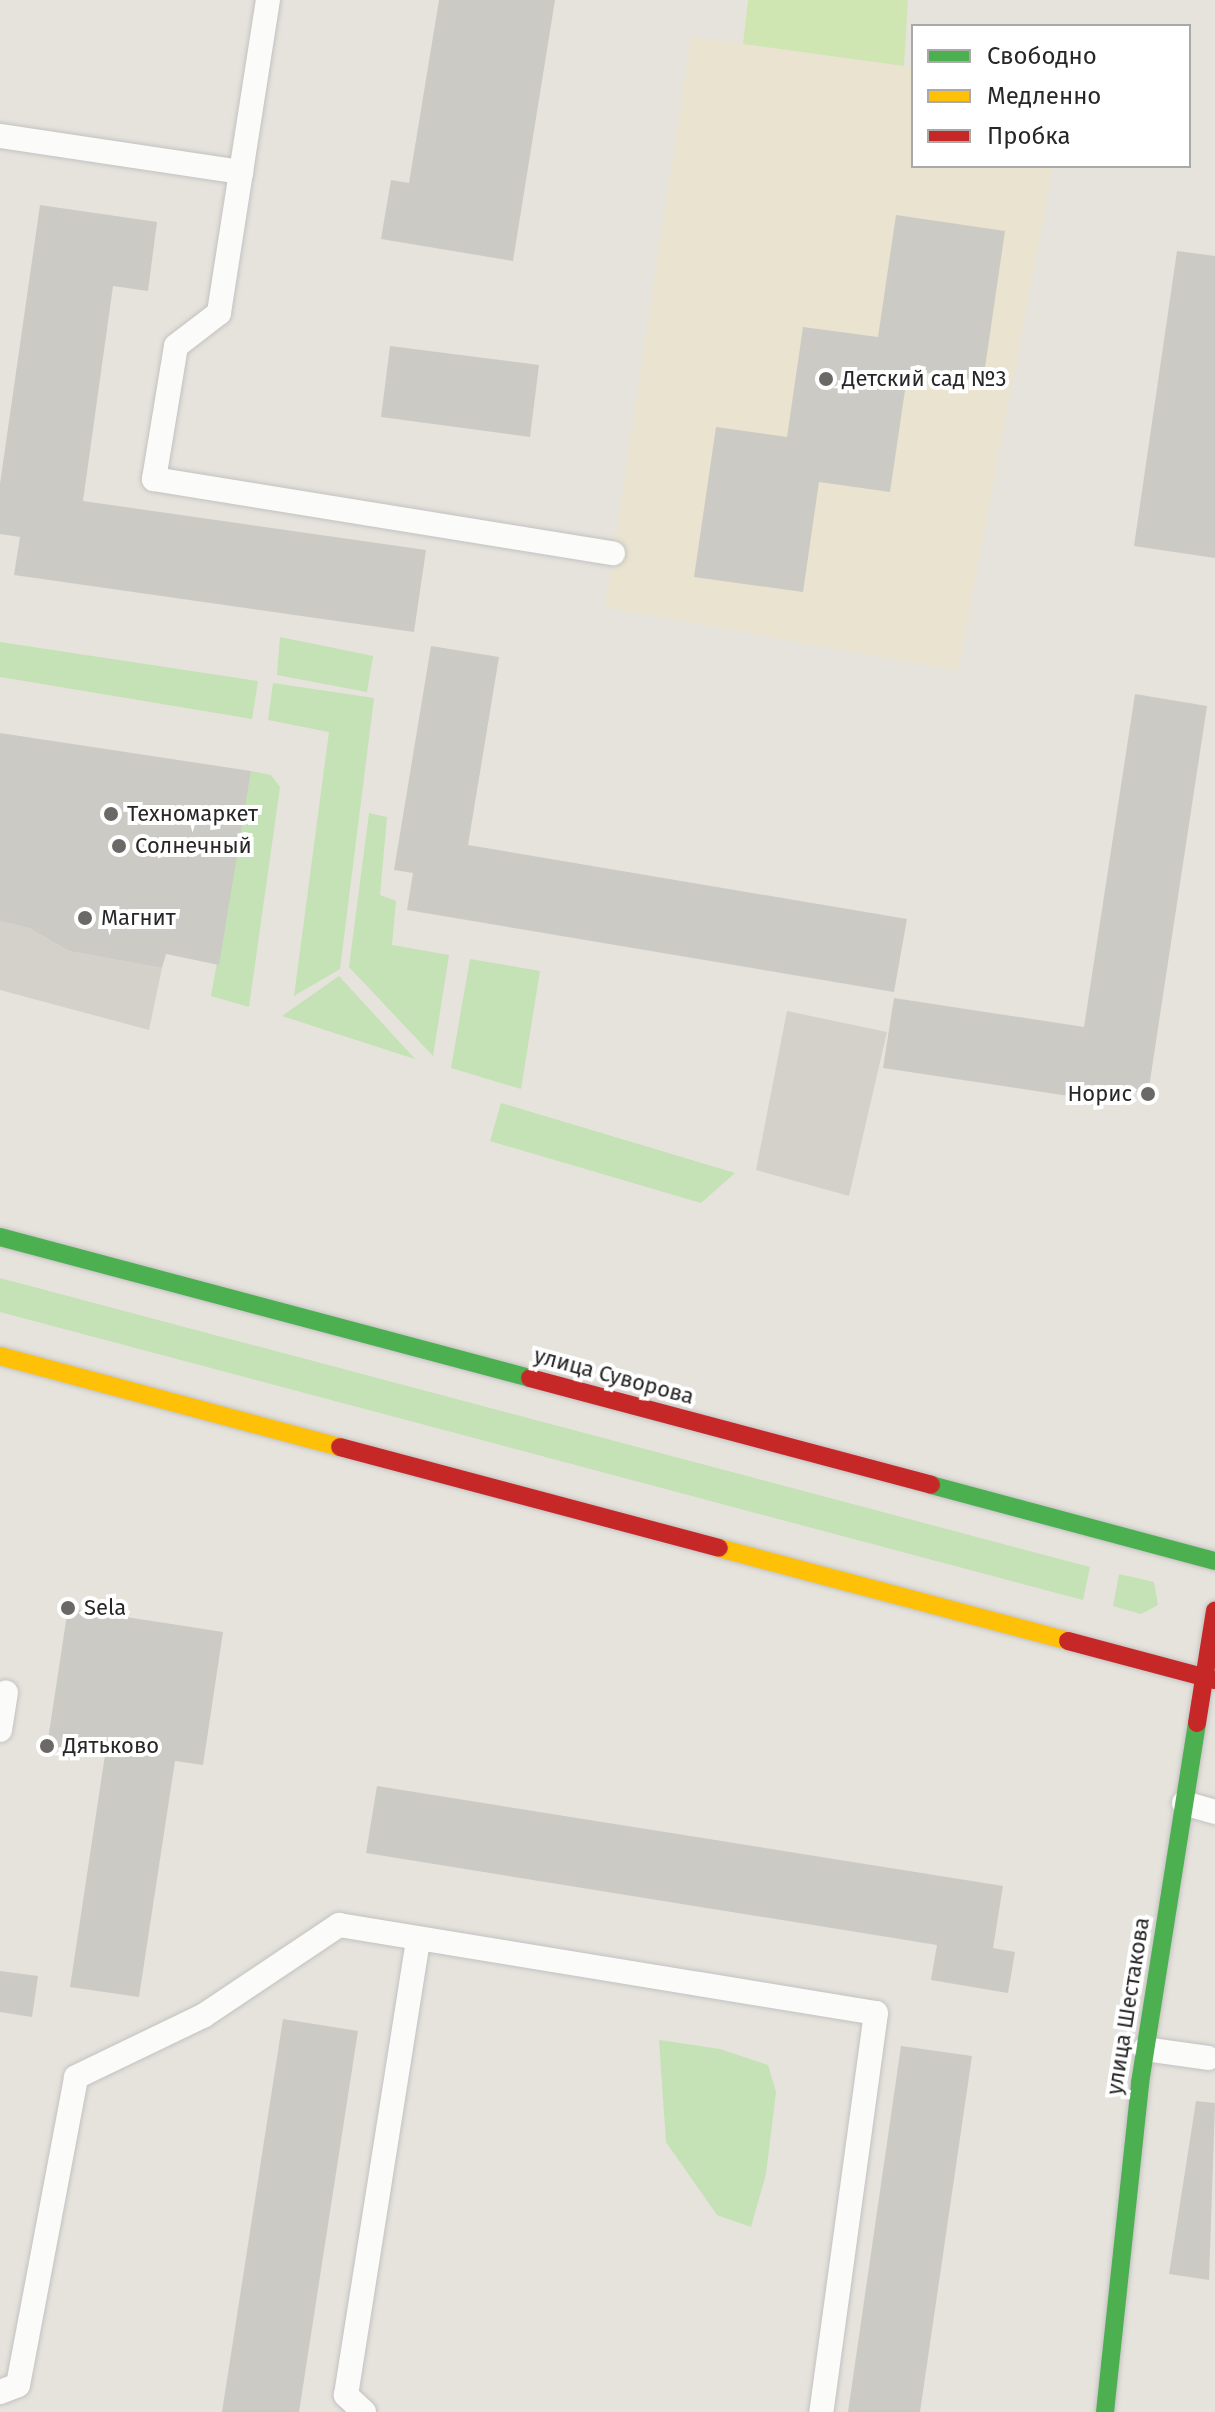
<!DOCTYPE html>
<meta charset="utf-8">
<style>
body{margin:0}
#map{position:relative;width:1215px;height:2412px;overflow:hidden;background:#e6e3dc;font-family:"Fira Sans",sans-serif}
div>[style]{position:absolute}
.education>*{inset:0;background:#e9e3d0}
.green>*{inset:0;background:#c4e2b5}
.pitch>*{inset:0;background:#cfe6b2}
.plaza>*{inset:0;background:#d4d1cb}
.building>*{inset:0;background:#cccac5}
.roads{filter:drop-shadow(0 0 2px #c3c2c2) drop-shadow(0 0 2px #c3c2c2)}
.lane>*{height:24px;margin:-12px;padding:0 12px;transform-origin:12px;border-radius:12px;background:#fbfbfa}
.fast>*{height:18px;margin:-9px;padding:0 9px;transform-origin:9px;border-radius:9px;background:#4caf50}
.slow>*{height:18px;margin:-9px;padding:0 9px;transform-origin:9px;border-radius:9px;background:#ffc107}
.jam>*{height:18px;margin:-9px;padding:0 9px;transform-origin:9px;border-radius:9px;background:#c62828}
.dots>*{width:22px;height:22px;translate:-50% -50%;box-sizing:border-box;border:4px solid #fff;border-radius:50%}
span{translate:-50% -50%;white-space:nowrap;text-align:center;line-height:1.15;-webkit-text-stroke:8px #fff;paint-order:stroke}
.poi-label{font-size:22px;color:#272727}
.left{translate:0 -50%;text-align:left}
.right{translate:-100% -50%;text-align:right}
.street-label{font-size:22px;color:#272727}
.legend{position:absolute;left:911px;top:24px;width:280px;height:144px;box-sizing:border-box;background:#fff;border:2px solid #a9a9a9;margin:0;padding:10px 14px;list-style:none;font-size:24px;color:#272727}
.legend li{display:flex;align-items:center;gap:16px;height:40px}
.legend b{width:40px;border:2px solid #a9a9a9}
</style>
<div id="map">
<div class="education">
<div style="clip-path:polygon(691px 37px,913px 67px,913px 166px,1053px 166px,958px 671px,605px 607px)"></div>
</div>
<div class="green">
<div style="clip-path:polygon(280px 637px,373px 656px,367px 692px,277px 675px)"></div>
<div style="clip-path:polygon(0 642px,258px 681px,252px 719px,0 677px)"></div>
<div style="clip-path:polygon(273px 683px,374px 698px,340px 969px,294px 996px,329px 732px,268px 720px)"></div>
<div style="clip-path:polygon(251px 771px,271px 775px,280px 787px,249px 1007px,211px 996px)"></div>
<div style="clip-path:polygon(369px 813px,387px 817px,380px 895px,396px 901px,392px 945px,449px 955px,433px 1056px,349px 967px)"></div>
<div style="clip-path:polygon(470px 959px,540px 971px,521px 1089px,451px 1068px)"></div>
<div style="clip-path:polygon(339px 976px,415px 1059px,282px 1016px)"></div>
<div style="clip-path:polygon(501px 1103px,735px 1173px,701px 1203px,490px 1141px)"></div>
<div style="clip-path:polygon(0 1278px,1090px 1567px,1083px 1600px,0 1312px)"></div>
<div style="clip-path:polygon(1119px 1574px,1154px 1582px,1158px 1605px,1141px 1614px,1113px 1606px)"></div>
<div style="clip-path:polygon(659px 2040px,720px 2049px,768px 2065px,776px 2092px,766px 2174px,751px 2227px,717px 2215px,666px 2142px)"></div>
</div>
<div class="pitch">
<div style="clip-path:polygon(748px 0,908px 0,904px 66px,743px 44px)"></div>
</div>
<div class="plaza">
<div style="clip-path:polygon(0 921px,29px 928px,69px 951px,162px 968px,149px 1030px,0 990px)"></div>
<div style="clip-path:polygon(787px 1011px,887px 1032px,849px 1196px,756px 1170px)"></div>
</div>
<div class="building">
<div style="clip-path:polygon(439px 0,555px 0,513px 261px,381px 239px,391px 180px,409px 183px)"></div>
<div style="clip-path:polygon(40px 205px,157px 222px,148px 291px,113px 286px,83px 501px,426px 550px,414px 632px,14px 575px,20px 537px,0 534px,0 484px)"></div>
<div style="clip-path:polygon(896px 215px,1005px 231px,983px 381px,908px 370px,890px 492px,819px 482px,803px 592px,694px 577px,716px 427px,787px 437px,803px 327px,878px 337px)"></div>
<div style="clip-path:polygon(1177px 251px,1215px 256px,1215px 558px,1134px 546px)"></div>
<div style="clip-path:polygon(390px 346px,539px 365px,530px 437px,381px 417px)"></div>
<div style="clip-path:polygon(431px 646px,499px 657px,468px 845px,907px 919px,894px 992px,407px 910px,413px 873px,394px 870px)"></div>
<div style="clip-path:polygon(1135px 694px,1207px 706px,1148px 1094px,1111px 1088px,1109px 1102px,883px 1068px,894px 998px,1084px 1027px)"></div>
<div style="clip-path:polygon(0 733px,251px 771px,219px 965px,166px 954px,162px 968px,69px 951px,29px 928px,0 921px)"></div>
<div style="clip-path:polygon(68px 1608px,223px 1632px,203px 1765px,175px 1761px,139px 1997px,70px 1987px,105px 1755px,47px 1746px)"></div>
<div style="clip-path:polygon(377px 1786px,1003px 1886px,993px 1948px,1015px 1952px,1008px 1993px,931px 1980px,937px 1945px,366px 1853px)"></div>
<div style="clip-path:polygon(0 1971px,38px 1976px,32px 2017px,0 2012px)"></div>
<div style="clip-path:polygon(283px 2019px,358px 2031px,299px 2412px,222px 2412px)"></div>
<div style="clip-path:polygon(901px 2046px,972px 2056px,920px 2412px,848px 2412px)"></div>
<div style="clip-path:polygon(1196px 2101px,1215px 2103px,1209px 2280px,1169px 2274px)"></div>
</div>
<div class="roads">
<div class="lane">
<div style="left:0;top:136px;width:244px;rotate:8.5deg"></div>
<div style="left:241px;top:172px;width:174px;rotate:-81.1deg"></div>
<div style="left:241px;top:172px;width:143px;rotate:98.9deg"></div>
<div style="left:219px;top:313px;width:54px;rotate:142.5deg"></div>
<div style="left:176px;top:346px;width:135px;rotate:99.4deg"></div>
<div style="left:154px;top:479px;width:465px;rotate:9.2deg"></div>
<div style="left:0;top:1730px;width:38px;rotate:-81deg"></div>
<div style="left:1184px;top:1803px;width:32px;rotate:16deg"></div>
<div style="left:1145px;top:2049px;width:64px;rotate:8.1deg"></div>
<div style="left:0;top:2392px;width:19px;rotate:-21deg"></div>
<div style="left:18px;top:2385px;width:313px;rotate:-79.3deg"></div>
<div style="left:76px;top:2077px;width:141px;rotate:-25.7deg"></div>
<div style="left:203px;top:2016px;width:164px;rotate:-33.8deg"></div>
<div style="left:339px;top:1925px;width:544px;rotate:9.31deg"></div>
<div style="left:876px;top:2013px;width:403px;rotate:97.8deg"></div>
<div style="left:364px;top:2412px;width:25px;rotate:-137deg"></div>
<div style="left:346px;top:2395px;width:459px;rotate:-81deg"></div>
</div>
<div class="fast">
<div style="left:0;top:1237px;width:548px;rotate:14.9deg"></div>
<div style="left:931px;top:1485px;width:294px;rotate:15deg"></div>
<div style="left:1105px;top:2412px;width:331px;rotate:-83.9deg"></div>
<div style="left:1140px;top:2083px;width:364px;rotate:-81deg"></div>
</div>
<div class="slow">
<div style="left:0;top:1356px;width:352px;rotate:15deg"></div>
<div style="left:719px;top:1548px;width:361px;rotate:14.9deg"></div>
</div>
<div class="jam">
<div style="left:530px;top:1378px;width:415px;rotate:14.9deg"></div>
<div style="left:340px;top:1447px;width:392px;rotate:14.9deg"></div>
<div style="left:1068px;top:1641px;width:152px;rotate:14.9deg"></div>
<div style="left:1197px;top:1723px;width:114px;rotate:-80.9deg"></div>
</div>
</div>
<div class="dots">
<div style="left:826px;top:379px;background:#6a6966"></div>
<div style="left:111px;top:814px;background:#6a6966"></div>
<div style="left:119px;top:846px;background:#6a6966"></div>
<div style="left:85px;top:918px;background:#6a6966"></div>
<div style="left:1148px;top:1094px;background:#6a6966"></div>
<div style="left:68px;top:1608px;background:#6a6966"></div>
<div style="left:47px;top:1746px;background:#6a6966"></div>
</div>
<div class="poi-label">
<span class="left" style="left:842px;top:379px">Детский сад №3</span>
<span class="left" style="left:127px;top:814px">Техномаркет</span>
<span class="left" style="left:135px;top:846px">Солнечный</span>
<span class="left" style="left:101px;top:918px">Магнит</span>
<span class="right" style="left:1132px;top:1094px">Норис</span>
<span class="left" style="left:84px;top:1608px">Sela</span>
<span class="left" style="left:63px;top:1746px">Дятьково</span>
</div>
<div class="street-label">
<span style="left:614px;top:1376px;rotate:15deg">улица Суворова</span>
<span style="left:1128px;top:2006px;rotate:-81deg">улица Шестакова</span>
</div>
<ul class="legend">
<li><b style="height:10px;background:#4caf50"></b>Свободно</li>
<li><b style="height:10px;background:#ffc107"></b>Медленно</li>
<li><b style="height:10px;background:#c62828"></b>Пробка</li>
</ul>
</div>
